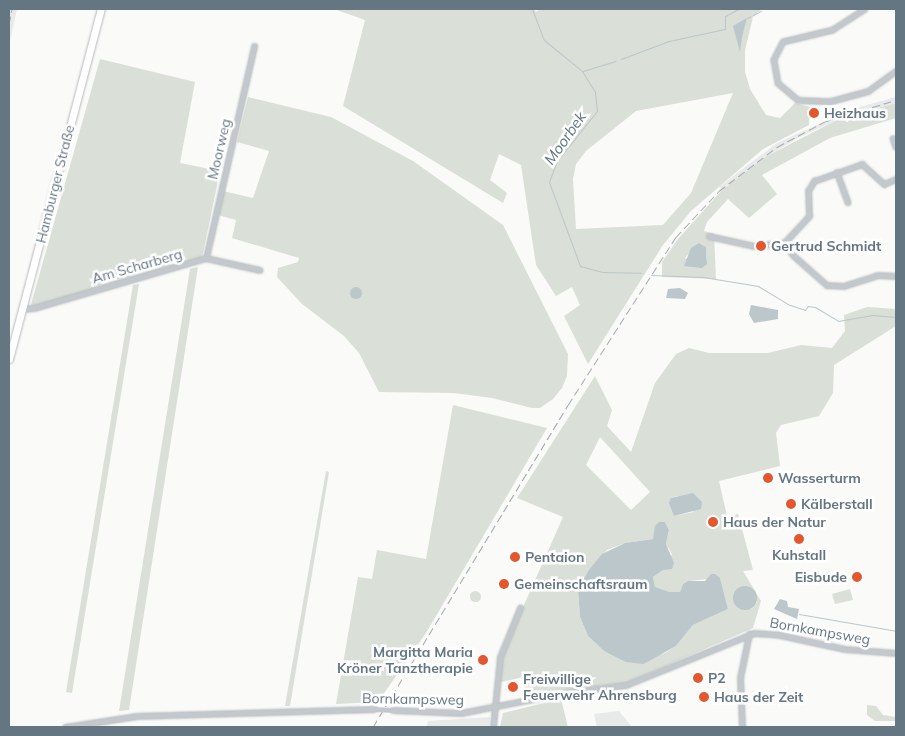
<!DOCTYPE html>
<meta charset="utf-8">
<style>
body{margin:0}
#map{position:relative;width:905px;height:736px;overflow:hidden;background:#fafaf8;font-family:Mulish,sans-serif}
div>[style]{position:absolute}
.built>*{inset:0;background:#e8e9e9}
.green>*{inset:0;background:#dadfd7}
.round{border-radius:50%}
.water>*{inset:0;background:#bbc7cb}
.stream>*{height:1px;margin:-0.5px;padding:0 0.5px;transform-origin:0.5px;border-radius:0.5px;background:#bbc7cb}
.roads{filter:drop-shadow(0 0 1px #b5babe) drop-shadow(0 0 1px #b5babe)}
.street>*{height:4.5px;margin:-2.25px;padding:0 2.25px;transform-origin:2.25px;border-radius:2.25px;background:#c3c8cc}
.primary>*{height:7px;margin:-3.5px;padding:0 3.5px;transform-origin:3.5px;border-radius:3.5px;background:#fff}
.rail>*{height:1px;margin-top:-0.5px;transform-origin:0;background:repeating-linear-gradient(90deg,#a2aab0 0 8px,transparent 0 12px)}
.street-bridge>*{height:4.5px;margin:-2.25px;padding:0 2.25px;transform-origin:2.25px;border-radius:2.25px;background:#c3c8cc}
.dots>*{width:14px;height:14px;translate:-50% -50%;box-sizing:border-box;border:2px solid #fff;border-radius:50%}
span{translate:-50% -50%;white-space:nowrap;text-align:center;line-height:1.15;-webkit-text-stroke:5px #fff;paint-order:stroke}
.poi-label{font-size:14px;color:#657683;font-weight:700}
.left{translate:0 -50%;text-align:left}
.right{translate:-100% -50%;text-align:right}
.street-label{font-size:14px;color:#657683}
.water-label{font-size:15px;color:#60757c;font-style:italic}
.frame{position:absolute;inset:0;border:10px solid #657683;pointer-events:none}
</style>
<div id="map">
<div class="built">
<div style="clip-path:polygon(9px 9px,17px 9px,9px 46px)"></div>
<div style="clip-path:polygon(896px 97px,896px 103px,839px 119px,800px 137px,767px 156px,722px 190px,719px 187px,777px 143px,852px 109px)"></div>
<div style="clip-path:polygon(619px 711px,632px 727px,597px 727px,594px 714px)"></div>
<div style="clip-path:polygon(490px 717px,489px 727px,427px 727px,428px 721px)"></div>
</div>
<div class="green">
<div style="clip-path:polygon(evenodd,334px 9px,534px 9px,536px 12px,540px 9px,762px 9px,753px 17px,745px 50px,745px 72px,750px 89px,766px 115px,780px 118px,795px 103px,810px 107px,809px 125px,763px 149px,691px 211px,663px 245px,588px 364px,564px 316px,580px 305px,572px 287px,556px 296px,536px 265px,521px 165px,499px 154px,490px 180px,507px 193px,503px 203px,343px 106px,365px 20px,334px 9px,733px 93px,691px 193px,663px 225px,576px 229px,573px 179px,576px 164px,586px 151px,636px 111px,733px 93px)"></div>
<div style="clip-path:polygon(100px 59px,195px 82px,180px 163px,220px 171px,202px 258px,30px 308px)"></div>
<div style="clip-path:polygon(248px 97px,331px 117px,413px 161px,503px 225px,568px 354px,567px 376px,562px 388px,553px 399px,540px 408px,532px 408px,492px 398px,454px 393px,379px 392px,359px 353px,344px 336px,302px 304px,277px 277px,278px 268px,298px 262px,299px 258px,232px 238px,236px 220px,218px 215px,223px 191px,253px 198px,269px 151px,237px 142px)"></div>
<div style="clip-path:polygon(evenodd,896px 103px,896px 118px,830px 138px,762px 175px,777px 194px,749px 218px,728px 199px,707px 222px,704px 231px,714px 234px,716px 279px,662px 277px,662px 262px,678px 239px,722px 190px,767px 156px,839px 119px,896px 103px,699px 243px,706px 247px,707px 264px,685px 258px,699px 243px)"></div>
<div style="clip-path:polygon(198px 267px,129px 710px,119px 711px,190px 269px)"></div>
<div style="clip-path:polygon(139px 284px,72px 693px,66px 692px,133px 285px)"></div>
<div style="clip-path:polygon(evenodd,867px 307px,896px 309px,896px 326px,834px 365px,833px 393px,819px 416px,781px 425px,776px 433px,780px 466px,719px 481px,727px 516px,738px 514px,753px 570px,743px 571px,761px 601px,753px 628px,626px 683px,576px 688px,524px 700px,524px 677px,497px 683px,504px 650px,563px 517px,517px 498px,595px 376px,612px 410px,607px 426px,631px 452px,655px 383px,676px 354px,689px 348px,709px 353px,768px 353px,801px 345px,832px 348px,845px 331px,844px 315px,867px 307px,600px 437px,650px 492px,631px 510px,586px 465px,600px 437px,867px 307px,677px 496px,694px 512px,674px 516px,671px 498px,677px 496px,867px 307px,665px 522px,669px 530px,666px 544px,672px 554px,664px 569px,653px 577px,655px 587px,670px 592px,680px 592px,683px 584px,688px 581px,720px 578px,728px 609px,693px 625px,676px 646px,665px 653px,638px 663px,604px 651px,588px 636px,580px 617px,578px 590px,588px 571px,607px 550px,625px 543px,653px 539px,665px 522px,867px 307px,748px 587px,757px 602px,751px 609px,739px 609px,748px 587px)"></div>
<div style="clip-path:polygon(453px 405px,547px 428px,426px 633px,378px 702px,336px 704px,358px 577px,372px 579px,377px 550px,426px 559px)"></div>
<div style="clip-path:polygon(326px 471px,329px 472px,290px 706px,285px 706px)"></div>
<div style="clip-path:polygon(850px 589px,853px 600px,835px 604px,832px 594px)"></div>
<div class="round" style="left:469.5px;top:590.5px;width:11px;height:11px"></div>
<div style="clip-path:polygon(561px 699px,568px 727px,500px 727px,503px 713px)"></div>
<div style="clip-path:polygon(867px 705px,876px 706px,883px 715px,896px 717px,896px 721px,875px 721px,867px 715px)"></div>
</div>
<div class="water">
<div style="clip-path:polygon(747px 18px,742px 37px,740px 52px,733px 26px)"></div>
<div style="clip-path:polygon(699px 243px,706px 247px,707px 264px,702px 268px,684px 266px,691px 248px)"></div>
<div class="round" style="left:350px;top:287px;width:12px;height:12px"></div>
<div style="clip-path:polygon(680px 288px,688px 293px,685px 299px,666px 298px,668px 289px)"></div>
<div style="clip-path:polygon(751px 305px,778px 310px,778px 319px,754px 323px,749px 314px)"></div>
<div style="clip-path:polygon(693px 493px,702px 502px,701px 509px,674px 516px,669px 503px,671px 498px)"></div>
<div style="clip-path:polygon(659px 522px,665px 522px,669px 530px,666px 544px,674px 563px,672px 569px,663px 570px,653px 577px,655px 587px,670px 592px,680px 592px,683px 584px,688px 581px,705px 581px,711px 574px,715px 574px,720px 578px,728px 609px,693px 625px,676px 646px,651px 660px,643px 664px,626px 662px,604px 651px,588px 636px,580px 617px,578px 590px,588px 571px,602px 554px,625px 543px,653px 539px,655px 526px)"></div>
<div class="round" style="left:733px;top:586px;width:24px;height:24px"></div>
<div style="clip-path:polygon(780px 599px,787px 601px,788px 607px,799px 609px,797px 619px,774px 609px)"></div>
</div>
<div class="stream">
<div style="left:532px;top:9px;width:33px;rotate:69deg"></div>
<div style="left:544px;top:40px;width:49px;rotate:39.2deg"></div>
<div style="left:582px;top:71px;width:25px;rotate:58deg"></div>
<div style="left:595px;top:92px;width:19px;rotate:84deg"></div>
<div style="left:597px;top:111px;width:64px;rotate:128.7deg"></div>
<div style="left:557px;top:161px;width:22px;rotate:111deg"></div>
<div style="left:549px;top:182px;width:90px;rotate:69.7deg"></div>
<div style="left:580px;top:266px;width:23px;rotate:15deg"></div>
<div style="left:602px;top:272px;width:39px;rotate:1deg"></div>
<div style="left:753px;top:15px;width:9px;rotate:-27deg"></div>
<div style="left:747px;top:18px;width:4px;rotate:-27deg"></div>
<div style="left:621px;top:59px;width:51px;rotate:-20.6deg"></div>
<div style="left:669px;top:41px;width:57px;rotate:-12.1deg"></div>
<div style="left:725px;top:29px;width:13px;rotate:-90deg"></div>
<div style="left:725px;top:16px;width:15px;rotate:-28deg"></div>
<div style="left:583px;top:71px;width:34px;rotate:-17deg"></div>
<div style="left:651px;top:275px;width:52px;rotate:2.2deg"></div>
<div style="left:703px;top:277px;width:56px;rotate:9.3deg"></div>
<div style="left:758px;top:286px;width:37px;rotate:31deg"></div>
<div style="left:790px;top:305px;width:16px;rotate:18deg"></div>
<div style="left:805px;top:310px;width:5px;rotate:-53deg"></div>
<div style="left:808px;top:306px;width:7px;rotate:8deg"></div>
<div style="left:815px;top:307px;width:27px;rotate:31deg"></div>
<div style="left:838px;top:321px;width:35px;rotate:-10deg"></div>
<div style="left:872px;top:315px;width:24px;rotate:5deg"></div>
<div style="left:799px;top:614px;width:98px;rotate:9.9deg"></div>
</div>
<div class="roads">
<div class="street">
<div style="left:865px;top:9px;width:38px;rotate:147deg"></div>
<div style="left:833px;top:30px;width:51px;rotate:166.5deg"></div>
<div style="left:783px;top:42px;width:20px;rotate:117deg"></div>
<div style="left:774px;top:60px;width:23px;rotate:80deg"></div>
<div style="left:778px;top:83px;width:26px;rotate:40deg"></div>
<div style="left:798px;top:100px;width:33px;rotate:2deg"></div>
<div style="left:831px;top:101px;width:38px;rotate:-15deg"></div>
<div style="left:868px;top:91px;width:34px;rotate:-36deg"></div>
<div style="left:893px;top:138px;width:9px;rotate:72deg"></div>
<div style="left:837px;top:172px;width:32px;rotate:70deg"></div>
<div style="left:709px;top:236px;width:46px;rotate:12.5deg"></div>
<div style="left:754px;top:246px;width:30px;rotate:-6deg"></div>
<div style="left:784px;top:243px;width:37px;rotate:-47deg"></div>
<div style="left:809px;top:216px;width:25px;rotate:-92deg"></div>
<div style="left:808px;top:191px;width:12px;rotate:-59deg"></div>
<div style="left:814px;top:181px;width:51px;rotate:-19.5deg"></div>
<div style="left:862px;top:164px;width:30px;rotate:42deg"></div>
<div style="left:884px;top:184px;width:13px;rotate:-23deg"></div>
<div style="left:784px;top:243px;width:16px;rotate:52deg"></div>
<div style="left:794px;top:256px;width:44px;rotate:41.3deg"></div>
<div style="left:827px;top:285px;width:17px;rotate:3deg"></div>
<div style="left:844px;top:286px;width:35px;rotate:-18deg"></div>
<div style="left:877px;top:275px;width:19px;rotate:3deg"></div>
<div style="left:206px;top:258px;width:217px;rotate:-77.2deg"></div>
<div style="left:22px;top:309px;width:12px;rotate:-5deg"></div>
<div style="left:34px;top:308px;width:179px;rotate:-16.2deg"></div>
<div style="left:206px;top:258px;width:55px;rotate:12.5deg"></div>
<div style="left:393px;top:710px;width:68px;rotate:2.5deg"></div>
<div style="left:461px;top:713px;width:110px;rotate:-11deg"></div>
<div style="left:569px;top:692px;width:57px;rotate:-7deg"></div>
<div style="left:626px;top:685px;width:138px;rotate:-22.1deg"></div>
<div style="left:754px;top:633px;width:26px;rotate:4deg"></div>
<div style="left:780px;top:635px;width:66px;rotate:12.2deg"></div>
<div style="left:845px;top:649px;width:51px;rotate:4.5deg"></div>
<div style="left:65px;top:727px;width:72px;rotate:-8.8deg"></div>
<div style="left:136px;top:716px;width:238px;rotate:-1.7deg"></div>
<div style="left:493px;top:727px;width:70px;rotate:-84.3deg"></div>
<div style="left:500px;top:657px;width:53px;rotate:-67.8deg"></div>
<div style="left:742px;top:727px;width:49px;rotate:-92.3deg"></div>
<div style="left:740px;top:678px;width:45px;rotate:-78.4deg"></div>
</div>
<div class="primary">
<div style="left:9px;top:359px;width:362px;rotate:-75.3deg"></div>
</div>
</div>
<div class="rail">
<div style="left:9px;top:24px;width:15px;rotate:-79deg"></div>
<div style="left:373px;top:727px;width:376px;rotate:-58.8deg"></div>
<div style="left:568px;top:405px;width:200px;rotate:-57.3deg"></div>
<div style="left:676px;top:237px;width:63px;rotate:-46.9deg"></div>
<div style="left:719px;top:191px;width:73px;rotate:-37.2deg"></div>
<div style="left:777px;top:147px;width:55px;rotate:-28deg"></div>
<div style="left:826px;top:121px;width:73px;rotate:-16.7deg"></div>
</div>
<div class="street-bridge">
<div style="left:374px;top:709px;width:19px;rotate:3deg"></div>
</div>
<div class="dots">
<div style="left:814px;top:113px;background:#e4572e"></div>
<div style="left:761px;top:246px;background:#e4572e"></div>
<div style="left:768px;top:478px;background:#e4572e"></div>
<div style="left:791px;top:504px;background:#e4572e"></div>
<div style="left:713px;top:522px;background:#e4572e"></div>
<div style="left:799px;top:539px;background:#e4572e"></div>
<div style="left:515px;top:557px;background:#e4572e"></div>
<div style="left:857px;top:577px;background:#e4572e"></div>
<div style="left:504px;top:584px;background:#e4572e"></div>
<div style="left:483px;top:660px;background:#e4572e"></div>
<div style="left:698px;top:678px;background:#e4572e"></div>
<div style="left:513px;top:687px;background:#e4572e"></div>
<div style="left:704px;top:697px;background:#e4572e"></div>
</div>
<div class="poi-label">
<span class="left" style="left:824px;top:113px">Heizhaus</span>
<span class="left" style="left:771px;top:246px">Gertrud Schmidt</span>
<span class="left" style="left:778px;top:478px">Wasserturm</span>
<span class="left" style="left:801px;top:504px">Kälberstall</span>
<span class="left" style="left:723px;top:522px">Haus der Natur</span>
<span style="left:799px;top:555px">Kuhstall</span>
<span class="left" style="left:525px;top:557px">Pentaion</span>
<span class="right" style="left:847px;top:577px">Eisbude</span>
<span class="left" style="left:514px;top:584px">Gemeinschaftsraum</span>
<span class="right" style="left:473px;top:660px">Margitta Maria<br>Kröner Tanztherapie</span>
<span class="left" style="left:708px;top:678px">P2</span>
<span class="left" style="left:523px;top:687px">Freiwillige<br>Feuerwehr Ahrensburg</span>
<span class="left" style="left:714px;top:697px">Haus der Zeit</span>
</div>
<div class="street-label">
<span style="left:219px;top:149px;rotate:-77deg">Moorweg</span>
<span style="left:55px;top:184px;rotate:-76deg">Hamburger Straße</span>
<span style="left:137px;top:266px;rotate:-16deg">Am Scharberg</span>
<span style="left:820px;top:631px;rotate:10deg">Bornkampsweg</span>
<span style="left:413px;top:699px;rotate:1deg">Bornkampsweg</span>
</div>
<div class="water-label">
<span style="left:565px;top:138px;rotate:-55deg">Moorbek</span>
</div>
<div class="frame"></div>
</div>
